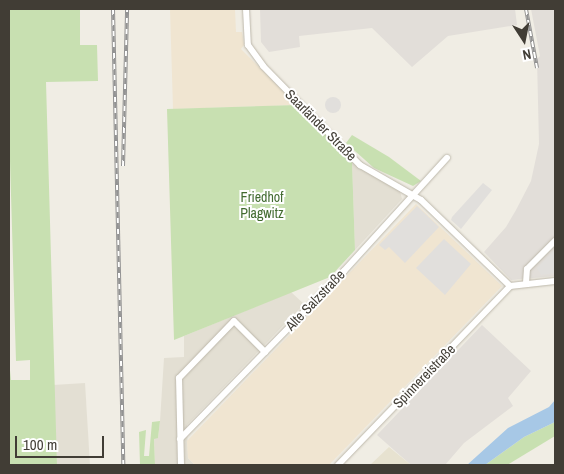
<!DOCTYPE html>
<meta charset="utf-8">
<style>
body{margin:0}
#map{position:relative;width:564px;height:474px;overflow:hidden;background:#f0ede4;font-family:"Archivo Narrow",sans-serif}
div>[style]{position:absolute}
.residential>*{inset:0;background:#e3dfd3}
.commercial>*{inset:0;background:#f0e5d1}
.industrial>*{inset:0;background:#e2ded9}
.education>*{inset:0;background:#e7e2d0}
.green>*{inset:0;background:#c8e0b1}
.parking>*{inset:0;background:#e1dfdc}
.round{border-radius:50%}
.water>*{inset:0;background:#a7c8e6}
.roads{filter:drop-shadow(0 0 1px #bdb8ab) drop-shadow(0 0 1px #bdb8ab)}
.minor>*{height:6px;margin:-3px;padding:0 3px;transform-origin:3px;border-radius:3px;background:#fff}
.rail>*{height:4px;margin-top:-2px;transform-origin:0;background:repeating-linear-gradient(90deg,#fff 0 5.5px,#939393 0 11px);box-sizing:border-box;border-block:1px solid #939393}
span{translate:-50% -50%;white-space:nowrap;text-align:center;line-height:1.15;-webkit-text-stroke:4px #fff;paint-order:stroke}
.street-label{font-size:14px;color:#413d35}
.park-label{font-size:14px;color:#426b30}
.frame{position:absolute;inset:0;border:10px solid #413d35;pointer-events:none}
.north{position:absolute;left:499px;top:15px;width:50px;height:50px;-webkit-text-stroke:4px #fff;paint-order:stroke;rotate:169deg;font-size:14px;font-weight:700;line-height:20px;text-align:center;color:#413d35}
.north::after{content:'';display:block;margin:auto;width:18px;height:22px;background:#413d35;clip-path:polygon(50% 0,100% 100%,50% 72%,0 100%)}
.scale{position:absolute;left:15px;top:436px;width:89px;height:22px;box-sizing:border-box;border:2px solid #413d35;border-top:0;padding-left:6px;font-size:15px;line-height:18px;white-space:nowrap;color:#413d35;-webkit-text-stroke:4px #fff;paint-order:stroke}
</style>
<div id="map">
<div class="residential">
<div style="clip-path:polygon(352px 162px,400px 191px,402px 199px,355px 250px)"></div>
<div style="clip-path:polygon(291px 292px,304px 304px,187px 425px,188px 458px,195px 465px,155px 465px,154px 438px,158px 438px,160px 421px,164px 358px,184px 357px,184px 336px)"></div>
<div style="clip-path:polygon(85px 383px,90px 465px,57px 465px,53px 385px)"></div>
</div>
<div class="commercial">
<div style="clip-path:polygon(170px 9px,235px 9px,236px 32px,242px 32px,244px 45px,241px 49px,297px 105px,173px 109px)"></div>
<div style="clip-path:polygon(416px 204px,502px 286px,329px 465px,195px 465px,188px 458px,187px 441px)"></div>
</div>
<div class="industrial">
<div style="clip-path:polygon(260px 9px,515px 9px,517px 25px,448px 36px,412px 67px,372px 28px,299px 36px,300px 47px,269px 52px,261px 42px)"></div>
<div style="clip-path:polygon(531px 9px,555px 9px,555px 276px,511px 280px,484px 252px,506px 227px,516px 210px,531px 181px,539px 144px,537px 59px,540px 56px)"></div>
<div style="clip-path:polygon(482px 325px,531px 371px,508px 398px,513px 406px,464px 443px,445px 465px,411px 465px,377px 435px)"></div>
</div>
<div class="education">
<div style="clip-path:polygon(389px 447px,411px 465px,370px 465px)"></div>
</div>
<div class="green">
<div style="clip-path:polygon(9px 9px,80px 9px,80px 45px,97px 45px,98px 81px,46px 82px,57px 465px,9px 465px,9px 361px,11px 380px,30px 380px,30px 360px,16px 361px,9px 128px)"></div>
<div style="clip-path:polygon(297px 105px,352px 162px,355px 250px,330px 277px,174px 340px,167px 109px)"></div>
<div style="clip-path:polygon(352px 135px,389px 157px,421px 181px,413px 186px,374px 168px,346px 143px)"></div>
<div style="clip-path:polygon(160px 421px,158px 438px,154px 439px,155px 465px,140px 465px,139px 432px,146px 430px,144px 456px,149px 456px,152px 422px)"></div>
<div style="clip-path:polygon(555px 422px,555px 436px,507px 465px,485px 465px,524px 437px)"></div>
</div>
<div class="parking">
<div class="round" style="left:325px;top:97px;width:16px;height:16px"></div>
<div style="clip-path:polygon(483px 183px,492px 190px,461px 229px,451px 220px,452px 217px)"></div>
<div style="clip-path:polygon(417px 206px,439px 227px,405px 263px,389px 247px,385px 250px,379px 245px)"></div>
<div style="clip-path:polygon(444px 239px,471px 264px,445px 295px,416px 268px)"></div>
<div style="clip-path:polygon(555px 249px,555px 273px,541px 275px,537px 268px)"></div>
</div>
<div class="water">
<div style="clip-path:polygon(555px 400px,555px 422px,524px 437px,485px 465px,467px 465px,508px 428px,549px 407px)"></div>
</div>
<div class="roads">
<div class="minor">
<div style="left:246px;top:9px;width:36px;rotate:87deg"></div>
<div style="left:248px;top:45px;width:26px;rotate:54deg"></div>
<div style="left:263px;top:66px;width:139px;rotate:45.6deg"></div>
<div style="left:360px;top:165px;width:70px;rotate:29.8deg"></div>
<div style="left:421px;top:200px;width:124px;rotate:44deg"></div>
<div style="left:526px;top:283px;width:14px;rotate:-86deg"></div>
<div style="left:527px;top:269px;width:40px;rotate:-45deg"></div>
<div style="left:510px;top:286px;width:45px;rotate:-6.3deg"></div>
<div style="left:180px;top:439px;width:235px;rotate:-45.7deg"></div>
<div style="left:344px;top:271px;width:153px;rotate:-47.7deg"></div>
<div style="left:181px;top:465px;width:87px;rotate:-91.3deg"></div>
<div style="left:179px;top:378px;width:79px;rotate:-46deg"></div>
<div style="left:234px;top:321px;width:44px;rotate:45deg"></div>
<div style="left:338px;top:465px;width:248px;rotate:-46.1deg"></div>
</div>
</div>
<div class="rail">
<div style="left:113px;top:9px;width:456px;rotate:88.7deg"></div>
<div style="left:526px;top:9px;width:60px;rotate:79.4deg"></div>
<div style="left:123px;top:166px;width:157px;rotate:-88.5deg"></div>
</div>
<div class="street-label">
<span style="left:321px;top:125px;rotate:45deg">Saarländer Straße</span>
<span style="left:315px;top:300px;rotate:-46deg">Alte Salzstraße</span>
<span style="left:424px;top:376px;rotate:-46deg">Spinnereistraße</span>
</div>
<div class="park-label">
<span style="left:262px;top:205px">Friedhof<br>Plagwitz</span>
</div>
<div class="frame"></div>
<div class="north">N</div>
<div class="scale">100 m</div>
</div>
